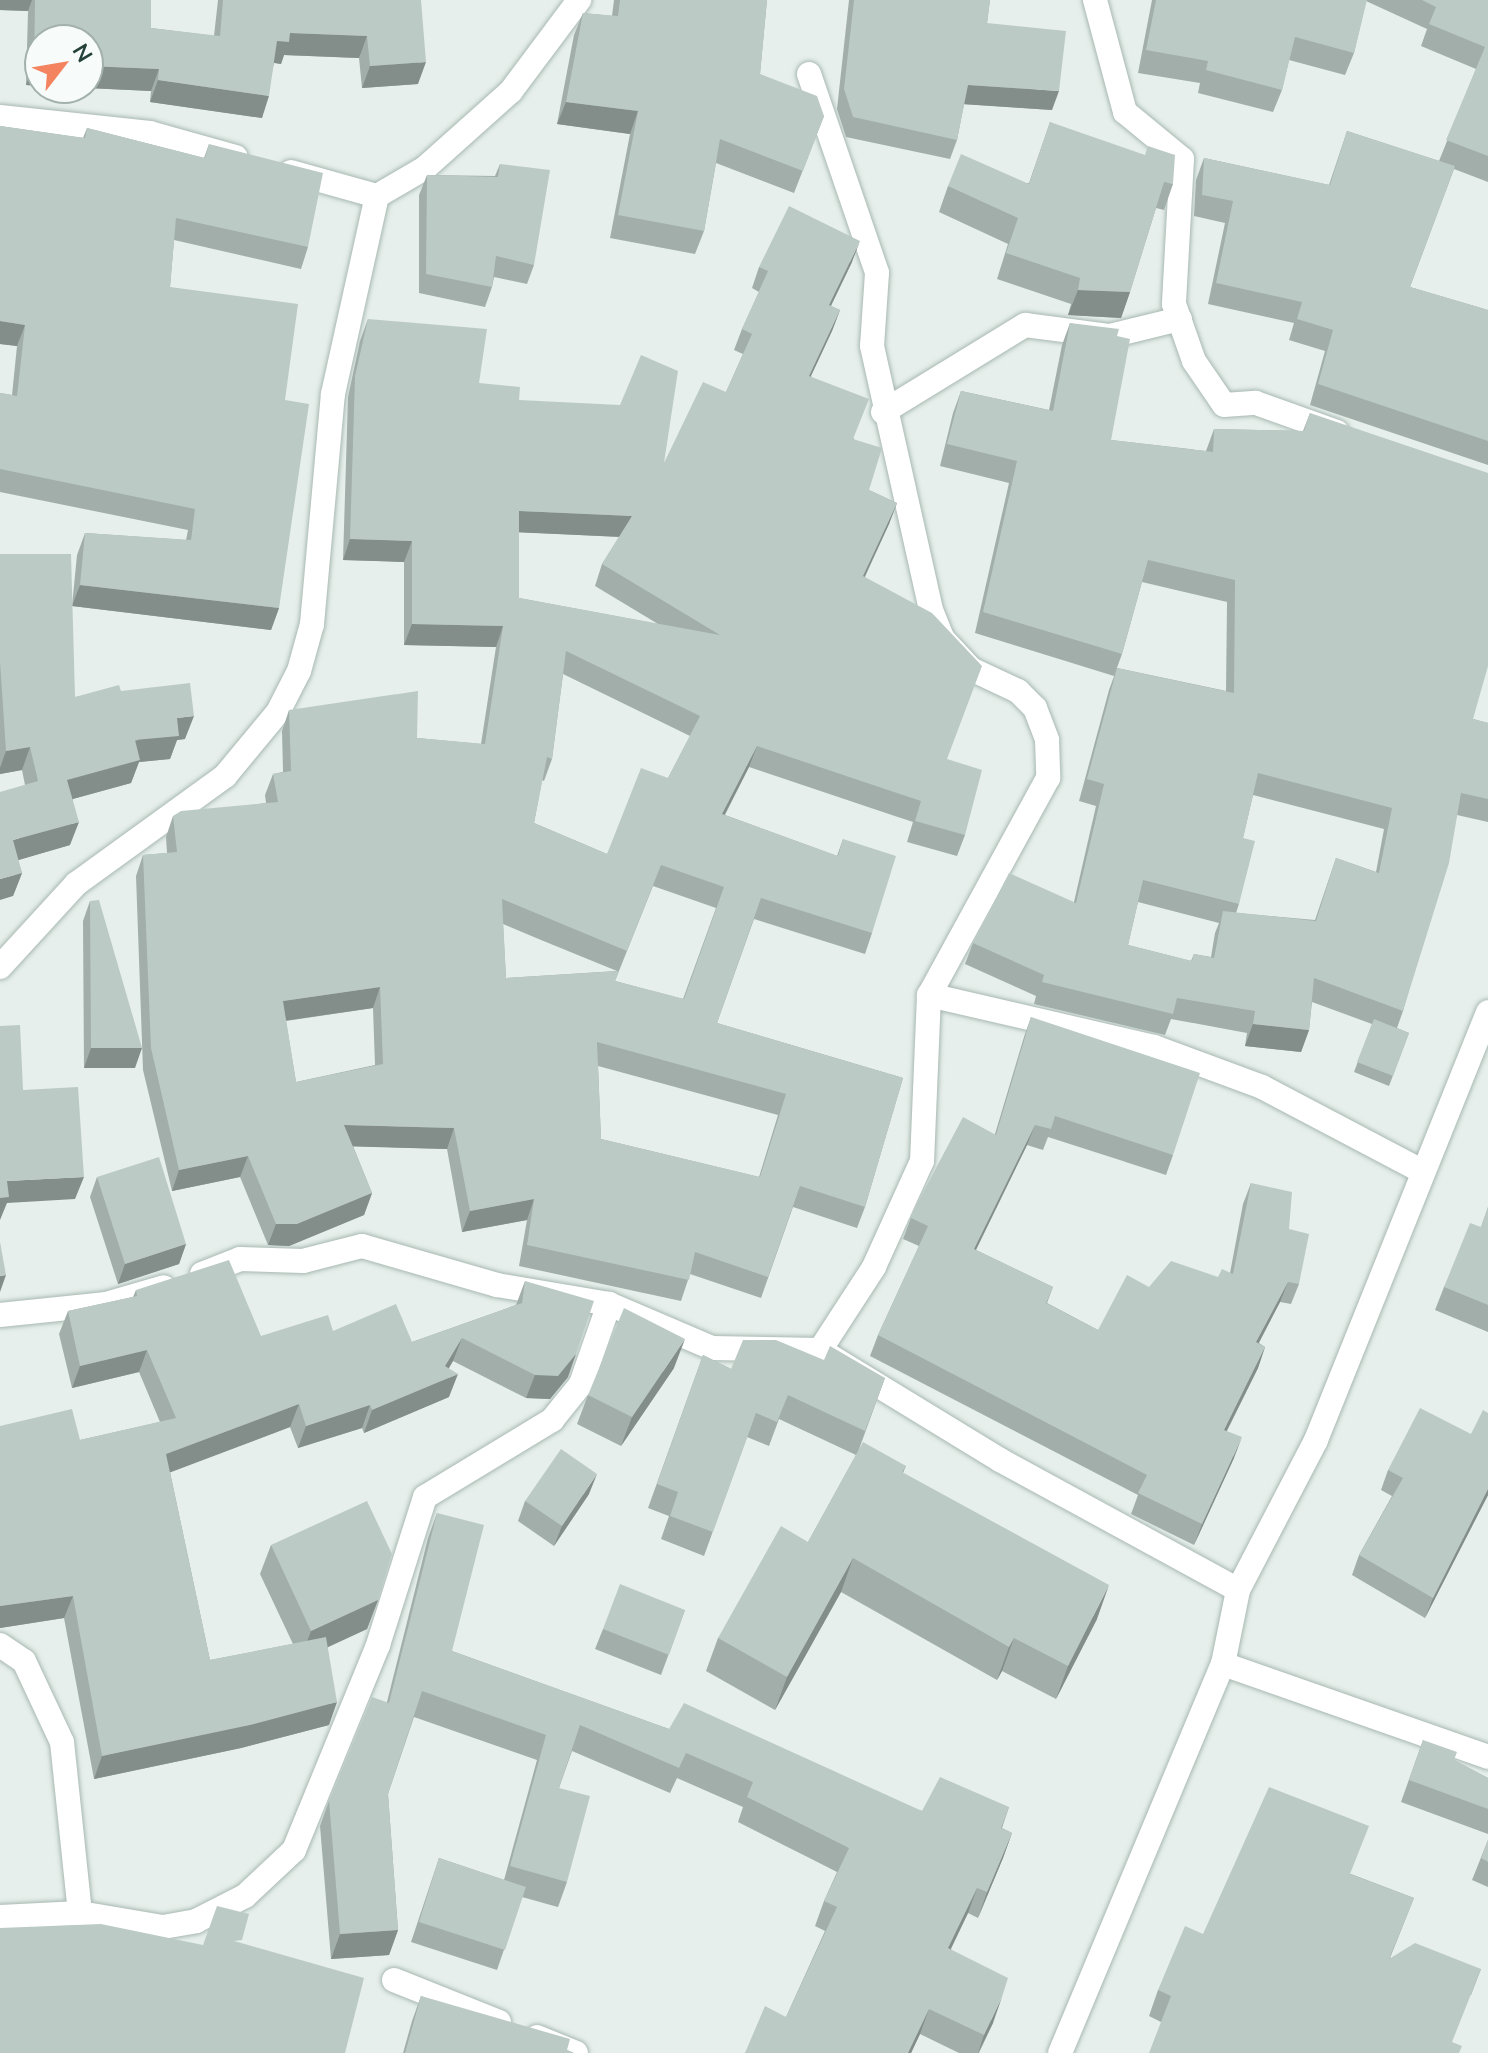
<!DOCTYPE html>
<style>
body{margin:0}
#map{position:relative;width:1488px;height:2053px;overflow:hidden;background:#e6efeb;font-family:Mulish,sans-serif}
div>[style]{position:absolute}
.roads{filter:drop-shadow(0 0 2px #a8b8b2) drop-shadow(0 0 2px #a8b8b2)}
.street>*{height:24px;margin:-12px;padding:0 12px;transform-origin:12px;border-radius:12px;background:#fff}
.secondary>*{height:24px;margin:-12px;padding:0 12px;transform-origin:12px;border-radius:12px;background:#fff}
.wall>*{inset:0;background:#a1aea9}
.shaded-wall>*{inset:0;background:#838d89}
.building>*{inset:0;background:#bbcac4}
span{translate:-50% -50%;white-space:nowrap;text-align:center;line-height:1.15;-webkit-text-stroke:6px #f7fbf9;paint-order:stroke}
.north{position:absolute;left:24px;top:24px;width:80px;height:80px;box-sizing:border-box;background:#f7fbf9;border:2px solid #a3b1ad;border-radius:50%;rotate:59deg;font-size:22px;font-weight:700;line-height:32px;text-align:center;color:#24423a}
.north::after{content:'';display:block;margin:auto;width:28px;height:36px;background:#f4845f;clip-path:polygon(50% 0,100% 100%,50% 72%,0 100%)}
</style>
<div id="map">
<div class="roads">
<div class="street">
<div style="left:1095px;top:0;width:116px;rotate:75deg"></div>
<div style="left:1125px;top:112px;width:74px;rotate:39.5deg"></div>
<div style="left:1182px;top:159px;width:145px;rotate:93.2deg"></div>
<div style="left:1174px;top:304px;width:60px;rotate:70.7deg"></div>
<div style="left:1194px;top:361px;width:53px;rotate:55.7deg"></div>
<div style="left:1224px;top:405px;width:32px;rotate:-4deg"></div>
<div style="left:1256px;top:403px;width:86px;rotate:19.7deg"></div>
<div style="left:809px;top:74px;width:210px;rotate:71.1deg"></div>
<div style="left:877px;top:273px;width:73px;rotate:93.9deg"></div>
<div style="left:872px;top:346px;width:271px;rotate:77.4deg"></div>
<div style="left:931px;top:610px;width:31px;rotate:68deg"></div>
<div style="left:943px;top:639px;width:41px;rotate:47deg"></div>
<div style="left:971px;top:669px;width:52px;rotate:25.1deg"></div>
<div style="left:1018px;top:691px;width:24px;rotate:45deg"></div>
<div style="left:1035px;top:708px;width:34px;rotate:69deg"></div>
<div style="left:1047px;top:740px;width:38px;rotate:88deg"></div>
<div style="left:1048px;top:778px;width:247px;rotate:118.7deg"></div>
<div style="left:929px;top:995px;width:166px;rotate:92.4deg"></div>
<div style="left:922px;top:1161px;width:116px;rotate:114.4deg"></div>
<div style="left:874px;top:1267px;width:99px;rotate:123deg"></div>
<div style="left:0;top:117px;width:151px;rotate:6.1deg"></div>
<div style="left:150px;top:133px;width:89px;rotate:15.6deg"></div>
<div style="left:291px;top:172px;width:89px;rotate:15.6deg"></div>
<div style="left:377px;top:196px;width:56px;rotate:-30.3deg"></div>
<div style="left:425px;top:168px;width:115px;rotate:-41.8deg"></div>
<div style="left:511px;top:91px;width:114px;rotate:-53.2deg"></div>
<div style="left:883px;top:412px;width:167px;rotate:-31.5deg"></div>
<div style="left:1025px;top:325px;width:86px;rotate:7.4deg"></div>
<div style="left:1110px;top:336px;width:72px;rotate:-13.7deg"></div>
<div style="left:0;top:967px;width:113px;rotate:-47.5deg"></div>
<div style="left:76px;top:884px;width:184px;rotate:-35.9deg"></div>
<div style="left:225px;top:776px;width:83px;rotate:-50.4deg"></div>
<div style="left:278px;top:712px;width:46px;rotate:-62.9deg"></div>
<div style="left:299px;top:671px;width:49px;rotate:-74.5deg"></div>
<div style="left:312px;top:624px;width:231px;rotate:-84.8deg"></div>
<div style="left:333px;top:394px;width:203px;rotate:-77.5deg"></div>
<div style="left:929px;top:995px;width:231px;rotate:13deg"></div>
<div style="left:1154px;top:1047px;width:115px;rotate:20.3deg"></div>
<div style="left:1262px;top:1087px;width:182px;rotate:27.8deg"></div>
<div style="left:202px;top:1274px;width:41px;rotate:-21.5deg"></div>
<div style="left:240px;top:1259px;width:63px;rotate:1.8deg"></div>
<div style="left:303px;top:1261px;width:61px;rotate:-14.3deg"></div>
<div style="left:362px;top:1246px;width:141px;rotate:16.1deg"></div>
<div style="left:497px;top:1285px;width:114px;rotate:9.6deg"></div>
<div style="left:609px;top:1304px;width:112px;rotate:23.1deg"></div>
<div style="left:712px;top:1348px;width:108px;rotate:1.1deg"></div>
<div style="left:820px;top:1350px;width:211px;rotate:31.4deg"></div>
<div style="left:1000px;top:1460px;width:271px;rotate:28.6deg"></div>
<div style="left:0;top:1315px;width:107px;rotate:-5.9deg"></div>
<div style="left:106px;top:1304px;width:60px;rotate:-16.3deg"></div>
<div style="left:0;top:1645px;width:29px;rotate:34deg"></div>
<div style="left:24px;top:1661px;width:89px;rotate:64.9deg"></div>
<div style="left:62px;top:1742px;width:172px;rotate:84deg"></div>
<div style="left:1223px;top:1664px;width:281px;rotate:19.3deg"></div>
<div style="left:0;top:1917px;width:80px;rotate:-2.9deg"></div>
<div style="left:80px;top:1913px;width:84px;rotate:9.6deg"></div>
<div style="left:163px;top:1927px;width:34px;rotate:-10deg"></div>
<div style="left:196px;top:1921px;width:55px;rotate:-27deg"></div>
<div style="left:245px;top:1896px;width:67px;rotate:-43.2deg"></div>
<div style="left:294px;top:1850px;width:222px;rotate:-67.7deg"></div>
<div style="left:378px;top:1645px;width:155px;rotate:-72.4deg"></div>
<div style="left:425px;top:1497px;width:149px;rotate:-31.2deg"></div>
<div style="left:552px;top:1420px;width:46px;rotate:-51.1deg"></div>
<div style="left:581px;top:1384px;width:85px;rotate:-70.7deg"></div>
<div style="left:394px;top:1980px;width:113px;rotate:21.8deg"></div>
<div style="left:537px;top:2037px;width:42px;rotate:22.3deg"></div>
</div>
<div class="secondary">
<div style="left:1060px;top:2053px;width:422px;rotate:-67.3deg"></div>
<div style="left:1223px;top:1664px;width:76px;rotate:-78.5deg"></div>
<div style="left:1238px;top:1590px;width:169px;rotate:-62.5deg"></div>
<div style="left:1316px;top:1440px;width:461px;rotate:-68.1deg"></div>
</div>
</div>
<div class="wall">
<div style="clip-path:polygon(0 0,151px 0,151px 28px,214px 36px,218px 0,421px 0,418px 84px,362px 88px,359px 58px,284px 55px,281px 64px,274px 63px,262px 118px,150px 102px,151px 91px,26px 85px,28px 11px,0 10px)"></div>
<div style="clip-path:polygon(614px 0,767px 0,760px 74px,824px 116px,794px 193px,716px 163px,704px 231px,695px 254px,610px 238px,630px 134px,557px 124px,574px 35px,583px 13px,612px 16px)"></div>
<div style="clip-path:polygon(849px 0,990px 0,987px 23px,1052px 110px,964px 104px,957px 140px,950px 159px,846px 137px,837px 109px)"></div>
<div style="clip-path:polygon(1152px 0,1488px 0,1488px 182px,1454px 169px,1410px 287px,1488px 310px,1488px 465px,1310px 405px,1325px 351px,1289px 340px,1294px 323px,1208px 304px,1225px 223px,1194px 216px,1196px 180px,1204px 158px,1329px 185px,1347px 131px,1439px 161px,1476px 69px,1421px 46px,1427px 29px,1366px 1px,1354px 53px,1345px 75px,1289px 60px,1282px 90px,1273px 112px,1198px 93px,1200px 83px,1138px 73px)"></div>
<div style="clip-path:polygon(1050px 122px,1173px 184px,1164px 210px,1156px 208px,1130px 292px,1121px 318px,1068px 315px,1071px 304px,997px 279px,1008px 244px,939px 212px,948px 186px,1029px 183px)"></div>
<div style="clip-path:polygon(0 126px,83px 138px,87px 128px,204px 158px,209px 144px,308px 247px,301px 269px,174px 240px,170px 287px,285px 400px,279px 608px,271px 630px,72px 606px,77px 555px,85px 533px,186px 540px,188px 530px,0 492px,0 393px,12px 395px,17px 346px,0 344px)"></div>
<div style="clip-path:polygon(500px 164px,534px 265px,527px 284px,494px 277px,492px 287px,485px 307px,419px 293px,419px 195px,427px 175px,495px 176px)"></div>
<div style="clip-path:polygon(evenodd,852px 262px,831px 306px,840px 310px,832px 331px,811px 376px,854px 439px,869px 490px,897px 503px,889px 524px,865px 577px,947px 760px,965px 835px,957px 856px,907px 842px,913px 822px,749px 767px,725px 815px,837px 856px,843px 839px,872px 933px,865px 954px,754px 919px,717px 1023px,903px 1078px,865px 1207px,857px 1228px,793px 1207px,761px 1298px,690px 1274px,681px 1301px,519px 1266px,527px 1220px,462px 1232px,447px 1149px,353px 1146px,372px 1193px,364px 1215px,289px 1246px,268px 1245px,240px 1177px,172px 1191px,143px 1070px,136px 876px,143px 855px,167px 853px,166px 837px,173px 816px,266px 803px,265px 795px,273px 774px,283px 772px,282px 731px,289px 710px,417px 738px,481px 744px,496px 647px,404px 645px,404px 562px,343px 560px,348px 397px,360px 341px,368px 319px,479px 383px,664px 463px,726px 392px,743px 354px,734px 350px,742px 329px,759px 292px,752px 288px,759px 267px,852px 262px,519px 532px,619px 537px,602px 564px,595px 586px,658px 624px,519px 598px,519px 532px,852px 262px,563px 674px,690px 736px,668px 778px,607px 854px,534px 823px,542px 780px,544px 781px,552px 759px,563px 674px,852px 262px,653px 886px,716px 908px,683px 999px,615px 981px,653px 886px,852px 262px,503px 924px,541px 940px,617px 971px,506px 978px,503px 924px,852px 262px,373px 1008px,375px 1065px,296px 1082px,286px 1021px,373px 1008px,852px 262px,598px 1066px,778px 1115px,759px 1177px,601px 1139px,598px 1066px)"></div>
<div style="clip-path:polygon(evenodd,1070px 323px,1117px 336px,1111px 440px,1206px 451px,1214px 429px,1303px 431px,1310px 413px,1473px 719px,1488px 723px,1488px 822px,1457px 815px,1403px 1011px,1397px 1028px,1409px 1033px,1389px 1086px,1354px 1072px,1372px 1024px,1312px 1002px,1309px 1030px,1301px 1052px,1245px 1046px,1247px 1033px,1171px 1019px,1165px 1035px,1034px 1004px,1036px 996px,965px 964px,973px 943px,1074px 902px,1096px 806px,1079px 801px,1109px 690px,1117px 668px,1226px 691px,1227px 602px,1142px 582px,1122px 654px,1114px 676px,975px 633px,1009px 483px,940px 466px,953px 413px,961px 391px,1049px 410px,1062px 345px,1070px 323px,1253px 795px,1384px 829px,1376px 872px,1336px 858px,1315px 920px,1236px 913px,1239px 904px,1243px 838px,1253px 795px,1070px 323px,1138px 902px,1219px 923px,1215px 933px,1211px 957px,1194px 954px,1191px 961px,1128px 945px,1138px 902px)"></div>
<div style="clip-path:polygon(0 554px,75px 697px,121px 691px,185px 739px,177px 740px,170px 759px,139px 762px,131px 783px,73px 799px,70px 845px,18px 860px,22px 873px,13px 896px,25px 785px,22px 770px,0 774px)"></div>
<div style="clip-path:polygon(90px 901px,135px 1068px,84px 1068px,83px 921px)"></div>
<div style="clip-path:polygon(1031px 1017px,1173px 1155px,1166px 1175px,1048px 1137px,1043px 1150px,1027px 1145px,976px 1250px,1053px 1287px,1047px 1303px,1098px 1330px,1149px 1287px,1218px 1277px,1230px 1273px,1243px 1204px,1251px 1183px,1289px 1229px,1299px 1284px,1291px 1304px,1280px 1302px,1259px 1343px,1265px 1347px,1258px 1368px,1227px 1431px,1234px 1458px,1194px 1545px,1131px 1514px,1138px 1495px,870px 1356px,878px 1335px,919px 1246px,903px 1239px,911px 1218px,995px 1134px,1024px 1037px)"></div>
<div style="clip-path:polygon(97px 1177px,186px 1244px,179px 1264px,118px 1284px,90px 1197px)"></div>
<div style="clip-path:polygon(1488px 1207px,1488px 1332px,1435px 1310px,1444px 1287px,1481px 1227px)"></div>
<div style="clip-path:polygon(525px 1281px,568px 1377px,550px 1399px,526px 1398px,453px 1361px,449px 1368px,449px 1397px,364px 1433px,362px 1428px,298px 1448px,290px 1427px,170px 1472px,210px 1660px,293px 1644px,260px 1574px,271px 1545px,378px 1600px,367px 1629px,328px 1647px,329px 1725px,241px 1748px,94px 1779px,64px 1618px,0 1628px,0 1426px,80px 1440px,160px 1422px,139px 1372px,72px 1388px,59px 1334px,68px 1311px,133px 1297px,136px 1290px,261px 1336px,333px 1331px,412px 1342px,516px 1305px)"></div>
<div style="clip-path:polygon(703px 1355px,731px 1369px,824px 1360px,885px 1378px,858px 1452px,906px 1466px,903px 1473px,1097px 1619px,1056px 1699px,1002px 1671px,997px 1680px,841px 1592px,775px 1710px,706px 1671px,718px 1638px,808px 1542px,856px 1455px,779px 1419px,769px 1446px,747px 1437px,704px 1556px,661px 1539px,669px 1516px,648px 1508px)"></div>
<div style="clip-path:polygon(674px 1368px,621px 1446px,577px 1424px,588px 1395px)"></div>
<div style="clip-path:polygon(1488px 1413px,1488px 1495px,1425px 1618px,1352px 1575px,1359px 1555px,1392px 1496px,1381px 1490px,1388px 1470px,1471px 1434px)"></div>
<div style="clip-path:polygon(589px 1494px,554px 1546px,518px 1521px,525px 1501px)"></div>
<div style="clip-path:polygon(437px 1513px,452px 1651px,669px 1729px,922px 1811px,1009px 1807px,1002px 1828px,1012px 1833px,1003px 1858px,978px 1918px,968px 1913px,951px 1949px,993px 2023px,979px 2053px,959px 2053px,920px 2034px,911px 2053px,745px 2053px,786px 2017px,825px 1931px,815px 1926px,824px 1901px,837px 1872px,738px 1822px,743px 1807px,677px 1778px,670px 1793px,572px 1751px,559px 1788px,567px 1882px,558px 1907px,522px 1897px,497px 1970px,411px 1942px,439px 1858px,504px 1880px,537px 1760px,414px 1717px,388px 1794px,398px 1930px,389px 1955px,331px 1959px,320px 1826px,329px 1801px,387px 1702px,428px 1538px)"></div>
<div style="clip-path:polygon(685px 1610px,661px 1675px,595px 1649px,603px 1629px)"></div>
<div style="clip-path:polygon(1423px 1740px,1454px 1760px,1488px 1778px,1488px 1834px,1401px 1802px)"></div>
<div style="clip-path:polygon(1488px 1840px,1488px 1887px,1472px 1880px)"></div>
<div style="clip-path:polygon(1351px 1874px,1414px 1898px,1390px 1958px,1481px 1969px,1471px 1995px,1161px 2022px,1149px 2016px,1158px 1990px,1203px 1934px)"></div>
<div style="clip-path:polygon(421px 1996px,567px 2050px,574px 2053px,403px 2053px,412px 2021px)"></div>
</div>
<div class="shaded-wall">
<div style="clip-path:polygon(0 0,32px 0,28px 11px,0 10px)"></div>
<div style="clip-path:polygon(290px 33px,367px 36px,359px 58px,284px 55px,281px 64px,269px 62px,277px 41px)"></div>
<div style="clip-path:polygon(426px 62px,418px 84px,362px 88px,370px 66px)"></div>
<div style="clip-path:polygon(34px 64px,40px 64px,40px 86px,26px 85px)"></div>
<div style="clip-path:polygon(88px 66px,159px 69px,151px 91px,87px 88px,88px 88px)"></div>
<div style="clip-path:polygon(158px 80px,269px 96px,262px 118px,150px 102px)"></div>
<div style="clip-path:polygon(968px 85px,1059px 91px,1052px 110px,961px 104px)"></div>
<div style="clip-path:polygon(566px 102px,638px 111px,630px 134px,557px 124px)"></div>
<div style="clip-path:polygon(860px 241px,852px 262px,821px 326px,829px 305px)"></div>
<div style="clip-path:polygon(1078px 290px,1130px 292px,1121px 318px,1068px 315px)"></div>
<div style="clip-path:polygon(840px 310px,832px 331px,801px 397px,809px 376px)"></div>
<div style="clip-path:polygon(0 321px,25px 325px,17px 346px,0 344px)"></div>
<div style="clip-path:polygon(897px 503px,889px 524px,855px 597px,863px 576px)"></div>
<div style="clip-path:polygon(519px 511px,632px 516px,624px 537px,511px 532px)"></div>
<div style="clip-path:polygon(350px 539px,412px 541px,404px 562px,343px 560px)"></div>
<div style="clip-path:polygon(80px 585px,279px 608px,271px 630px,72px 606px)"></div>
<div style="clip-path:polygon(412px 624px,503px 626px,496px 647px,404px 645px)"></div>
<div style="clip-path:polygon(194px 716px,185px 739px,177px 740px,170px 759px,139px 762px,131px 783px,58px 803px,67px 780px,177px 718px)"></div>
<div style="clip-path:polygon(757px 746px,749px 767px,714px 835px,722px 814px)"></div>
<div style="clip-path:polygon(30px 747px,22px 770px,0 774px,0 768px,6px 751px)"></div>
<div style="clip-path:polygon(79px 822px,70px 845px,5px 864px,13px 840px)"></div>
<div style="clip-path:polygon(22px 873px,13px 896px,0 900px,0 879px)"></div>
<div style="clip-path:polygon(380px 987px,373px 1008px,276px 1022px,283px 1001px)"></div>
<div style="clip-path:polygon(1253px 1024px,1309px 1030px,1301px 1052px,1245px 1046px)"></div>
<div style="clip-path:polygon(91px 1048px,142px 1048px,135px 1068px,84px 1068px)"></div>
<div style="clip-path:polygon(344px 1125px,454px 1128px,447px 1149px,336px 1146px)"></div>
<div style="clip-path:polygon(1035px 1125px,1027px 1145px,966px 1270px,974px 1249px)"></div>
<div style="clip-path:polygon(248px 1156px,240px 1177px,172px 1191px,179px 1170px)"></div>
<div style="clip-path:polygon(84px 1177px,75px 1199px,7px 1203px,0 1220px,0 1198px,7px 1181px)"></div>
<div style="clip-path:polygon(372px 1193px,364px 1215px,289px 1246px,268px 1245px,276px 1224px)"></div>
<div style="clip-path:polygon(534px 1199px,527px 1220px,462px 1232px,470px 1211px)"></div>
<div style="clip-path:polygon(186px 1244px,179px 1264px,118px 1284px,125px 1264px)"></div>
<div style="clip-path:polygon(6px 1275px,0 1292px,0 1276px)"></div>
<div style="clip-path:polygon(1288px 1282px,1280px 1302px,1248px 1363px,1256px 1342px)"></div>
<div style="clip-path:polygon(462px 1338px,453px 1361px,441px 1381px,458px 1374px,449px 1397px,364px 1433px,372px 1410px,445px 1366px)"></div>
<div style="clip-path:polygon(685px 1339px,674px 1368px,621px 1446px,632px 1417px)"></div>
<div style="clip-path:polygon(1265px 1347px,1258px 1368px,1217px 1450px,1224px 1430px)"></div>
<div style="clip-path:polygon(147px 1350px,139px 1372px,72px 1388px,80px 1366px)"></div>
<div style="clip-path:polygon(576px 1354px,568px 1377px,550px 1399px,526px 1398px,535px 1375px)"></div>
<div style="clip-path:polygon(299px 1404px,290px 1427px,158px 1477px,166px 1454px)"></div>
<div style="clip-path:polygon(370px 1405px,362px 1428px,298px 1448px,306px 1426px)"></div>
<div style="clip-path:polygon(1242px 1437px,1234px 1458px,1194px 1545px,1202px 1524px)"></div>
<div style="clip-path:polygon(597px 1474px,589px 1494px,554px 1546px,562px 1526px)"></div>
<div style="clip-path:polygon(1488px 1489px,1488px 1495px,1425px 1618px,1433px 1598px)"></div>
<div style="clip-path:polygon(853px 1558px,841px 1592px,775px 1710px,787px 1677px)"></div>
<div style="clip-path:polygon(1109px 1585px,1097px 1619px,1056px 1699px,1068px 1666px)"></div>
<div style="clip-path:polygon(73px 1596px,64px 1618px,0 1628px,0 1606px)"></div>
<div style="clip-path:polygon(378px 1600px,367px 1629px,300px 1660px,311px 1631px)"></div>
<div style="clip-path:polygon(1014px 1638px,1002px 1671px,997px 1680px,1009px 1647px)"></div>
<div style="clip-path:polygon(337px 1702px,329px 1725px,241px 1748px,94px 1779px,102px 1756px)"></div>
<div style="clip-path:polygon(1012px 1833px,1003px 1858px,978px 1918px,987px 1892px)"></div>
<div style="clip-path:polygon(977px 1888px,968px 1913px,939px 1973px,948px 1948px)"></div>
<div style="clip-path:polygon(398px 1930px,389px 1955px,331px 1959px,340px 1934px)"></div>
<div style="clip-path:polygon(1002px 1997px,993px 2023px,978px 2053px,984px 2035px)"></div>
<div style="clip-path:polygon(929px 2009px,920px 2034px,911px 2053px,908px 2053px)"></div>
</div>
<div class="building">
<div style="clip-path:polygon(35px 0,151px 0,151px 28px,220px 36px,223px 0,421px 0,426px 62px,370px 66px,367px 36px,290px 33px,289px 42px,277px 41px,269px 96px,158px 80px,159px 69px,88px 66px,88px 40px,40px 40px,40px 64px,34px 64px)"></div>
<div style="clip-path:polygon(620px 0,767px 0,760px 74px,817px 96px,824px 116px,803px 171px,720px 139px,704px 231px,618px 215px,638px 111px,566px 102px,583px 13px,618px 16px)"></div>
<div style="clip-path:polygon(854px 0,990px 0,987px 23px,1066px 31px,1059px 91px,968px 85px,957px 140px,853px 117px,844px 89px)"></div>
<div style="clip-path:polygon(1156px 0,1367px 0,1354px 53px,1295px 37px,1282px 90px,1206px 70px,1208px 61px,1146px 50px)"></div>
<div style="clip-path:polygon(1422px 0,1488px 0,1488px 156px,1446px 140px,1485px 47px,1429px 24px,1436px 7px)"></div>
<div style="clip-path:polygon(1050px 122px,1145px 155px,1148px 146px,1175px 155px,1173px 184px,1164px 182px,1130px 292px,1078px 290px,1080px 278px,1006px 253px,1018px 218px,948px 186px,961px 154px,1029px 184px)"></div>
<div style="clip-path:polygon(0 126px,85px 138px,87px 128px,205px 158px,209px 144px,323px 173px,308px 247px,176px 218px,170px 287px,298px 304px,285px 400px,309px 404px,279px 608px,80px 585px,85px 533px,191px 540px,195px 509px,0 469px,0 393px,17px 396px,25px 325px,0 321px)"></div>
<div style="clip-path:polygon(1347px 131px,1455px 166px,1410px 287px,1488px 310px,1488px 441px,1318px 384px,1333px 330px,1297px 319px,1302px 302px,1216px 283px,1233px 201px,1202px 195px,1204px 158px,1330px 185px)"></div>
<div style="clip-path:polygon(500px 164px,550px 170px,534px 265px,496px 256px,492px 287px,426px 274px,427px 175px,498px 177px)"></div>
<div style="clip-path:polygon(evenodd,789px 206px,860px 241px,829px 305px,840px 310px,809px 376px,869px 399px,853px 439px,882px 448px,869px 490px,897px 503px,863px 576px,932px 613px,982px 666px,947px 759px,982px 770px,965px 835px,915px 821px,921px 801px,757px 746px,722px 814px,838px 856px,843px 839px,896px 856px,872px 933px,761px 898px,717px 1023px,903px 1078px,865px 1207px,800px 1186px,768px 1277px,695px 1252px,689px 1280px,527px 1245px,534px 1199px,470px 1211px,454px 1128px,344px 1125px,372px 1193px,297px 1224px,276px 1224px,248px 1156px,179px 1170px,151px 1048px,143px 855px,177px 852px,173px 816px,181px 811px,278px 802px,273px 774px,291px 771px,289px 710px,418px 691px,417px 738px,485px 744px,503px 626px,412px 624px,412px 541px,350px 539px,355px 376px,368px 319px,487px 329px,479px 383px,520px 387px,519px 400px,620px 405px,641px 355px,678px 371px,664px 463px,703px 382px,726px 392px,752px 334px,742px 329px,768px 271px,759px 267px,789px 206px,519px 511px,632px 516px,602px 564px,720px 635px,519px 598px,519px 511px,789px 206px,566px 651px,700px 716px,668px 778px,641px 768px,607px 854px,534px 823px,547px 757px,552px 759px,566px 651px,789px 206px,661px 865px,724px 887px,684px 999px,615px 981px,619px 971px,506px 978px,502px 899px,627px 951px,661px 865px,789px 206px,380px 987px,383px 1064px,296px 1082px,283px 1001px,380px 987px,789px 206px,597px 1042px,786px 1094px,760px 1177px,601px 1139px,597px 1042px)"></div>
<div style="clip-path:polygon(evenodd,1070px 323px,1119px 329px,1117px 336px,1130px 339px,1111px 440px,1213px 452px,1214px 429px,1304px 431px,1310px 413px,1488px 473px,1488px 666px,1473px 719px,1488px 723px,1488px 799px,1461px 793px,1449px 863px,1403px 1011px,1314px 978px,1309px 1030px,1253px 1024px,1255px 1011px,1177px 998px,1173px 1014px,1042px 982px,1044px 975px,973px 943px,1009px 873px,1076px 903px,1104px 784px,1087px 779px,1117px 668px,1234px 693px,1235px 580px,1148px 560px,1122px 654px,983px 612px,1017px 461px,947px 444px,961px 391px,1053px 411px,1070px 323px,1258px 773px,1392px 808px,1379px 873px,1336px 858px,1316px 921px,1223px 911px,1214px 958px,1194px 954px,1192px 961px,1128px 945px,1143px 880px,1239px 904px,1255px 841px,1243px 838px,1258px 773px)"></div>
<div style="clip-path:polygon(0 554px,71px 554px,75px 697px,119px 685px,121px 691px,190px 683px,194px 716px,177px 718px,179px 736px,135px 740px,140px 760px,67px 780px,79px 822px,13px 840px,22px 873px,0 879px,0 792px,38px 781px,30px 747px,6px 751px,0 662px)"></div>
<div style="clip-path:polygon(99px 900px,142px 1048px,91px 1048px,90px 901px)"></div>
<div style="clip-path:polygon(1031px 1017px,1200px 1073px,1173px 1155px,1055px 1116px,1051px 1129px,1035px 1125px,974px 1249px,1053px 1287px,1046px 1303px,1098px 1330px,1127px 1275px,1149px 1287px,1171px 1261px,1218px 1277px,1222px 1269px,1233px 1274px,1251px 1183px,1292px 1192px,1289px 1229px,1309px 1234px,1299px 1284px,1288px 1282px,1256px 1342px,1265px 1347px,1224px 1430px,1242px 1437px,1202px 1524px,1138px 1493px,1147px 1475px,878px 1335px,928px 1226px,911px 1218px,917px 1204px,963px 1117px,996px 1135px)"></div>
<div style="clip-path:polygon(1374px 1019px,1409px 1033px,1393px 1076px,1357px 1062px)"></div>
<div style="clip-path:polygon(20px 1025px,23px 1090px,78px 1087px,84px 1177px,7px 1181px,9px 1197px,0 1198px,0 1026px)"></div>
<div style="clip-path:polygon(159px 1157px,186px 1244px,125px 1264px,97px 1177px)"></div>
<div style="clip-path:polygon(1488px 1207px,1488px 1305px,1444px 1287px,1470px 1223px,1481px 1227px)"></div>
<div style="clip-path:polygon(0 1242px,6px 1275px,0 1276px)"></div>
<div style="clip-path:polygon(229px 1260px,261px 1336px,328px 1315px,333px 1331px,396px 1304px,412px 1342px,522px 1303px,525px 1281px,594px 1301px,576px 1354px,558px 1376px,535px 1375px,462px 1338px,445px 1366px,458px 1374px,372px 1410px,370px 1405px,306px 1426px,299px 1404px,166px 1454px,210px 1660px,326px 1637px,337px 1702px,250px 1725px,102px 1756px,73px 1596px,0 1606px,0 1426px,72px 1409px,80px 1440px,176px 1418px,147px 1350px,80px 1366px,68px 1311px,137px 1296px,136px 1290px)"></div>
<div style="clip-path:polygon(624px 1308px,685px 1339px,632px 1417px,588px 1395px)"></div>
<div style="clip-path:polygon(743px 1340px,776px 1340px,824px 1360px,830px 1346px,885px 1378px,865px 1431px,788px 1395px,777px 1422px,756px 1413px,713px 1532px,670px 1516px,678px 1492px,657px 1484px,703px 1355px,731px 1369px)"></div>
<div style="clip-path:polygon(1420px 1408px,1471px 1434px,1483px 1410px,1488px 1413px,1488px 1489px,1433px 1598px,1359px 1555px,1403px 1478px,1388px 1470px)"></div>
<div style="clip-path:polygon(863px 1442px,906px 1466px,902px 1472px,1109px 1585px,1068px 1666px,1014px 1638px,1009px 1647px,853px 1558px,787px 1677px,718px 1638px,781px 1526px,808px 1542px)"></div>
<div style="clip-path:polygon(561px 1449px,597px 1474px,562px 1526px,525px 1501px)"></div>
<div style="clip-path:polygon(367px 1501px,392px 1554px,378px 1600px,311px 1631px,271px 1545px)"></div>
<div style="clip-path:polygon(437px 1513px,484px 1525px,452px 1651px,669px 1729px,684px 1703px,922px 1811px,940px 1777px,1009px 1807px,1001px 1828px,1012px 1833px,987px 1892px,977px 1888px,948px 1948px,1008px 1978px,1002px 1997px,984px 2035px,929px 2009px,908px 2053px,745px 2053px,765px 2006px,786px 2017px,837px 1907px,824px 1901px,849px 1848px,747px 1797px,753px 1782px,686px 1753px,679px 1768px,580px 1725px,559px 1788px,590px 1796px,567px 1882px,510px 1866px,546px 1735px,422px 1691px,388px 1794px,398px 1930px,340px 1934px,329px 1801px,372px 1697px,389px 1703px)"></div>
<div style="clip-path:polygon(620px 1584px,685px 1610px,669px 1655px,603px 1629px)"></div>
<div style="clip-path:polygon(1423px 1740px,1457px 1752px,1454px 1760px,1488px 1778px,1488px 1809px,1409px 1780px)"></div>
<div style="clip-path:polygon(1269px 1787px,1369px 1826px,1350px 1874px,1414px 1898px,1389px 1959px,1415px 1943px,1481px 1969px,1452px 2042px,1462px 2046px,1459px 2053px,1149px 2053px,1171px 1996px,1158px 1990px,1185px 1926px,1203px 1934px)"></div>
<div style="clip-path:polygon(1488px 1840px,1488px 1862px,1481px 1858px)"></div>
<div style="clip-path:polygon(439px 1858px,526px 1887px,505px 1950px,419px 1922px)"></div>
<div style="clip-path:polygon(217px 1906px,249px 1914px,242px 1940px,234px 1941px,364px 1978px,345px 2053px,0 2053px,0 1928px,101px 1924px,203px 1945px)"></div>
<div style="clip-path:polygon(421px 1996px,570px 2039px,567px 2050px,574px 2053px,405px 2053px)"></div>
</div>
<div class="north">N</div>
</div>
